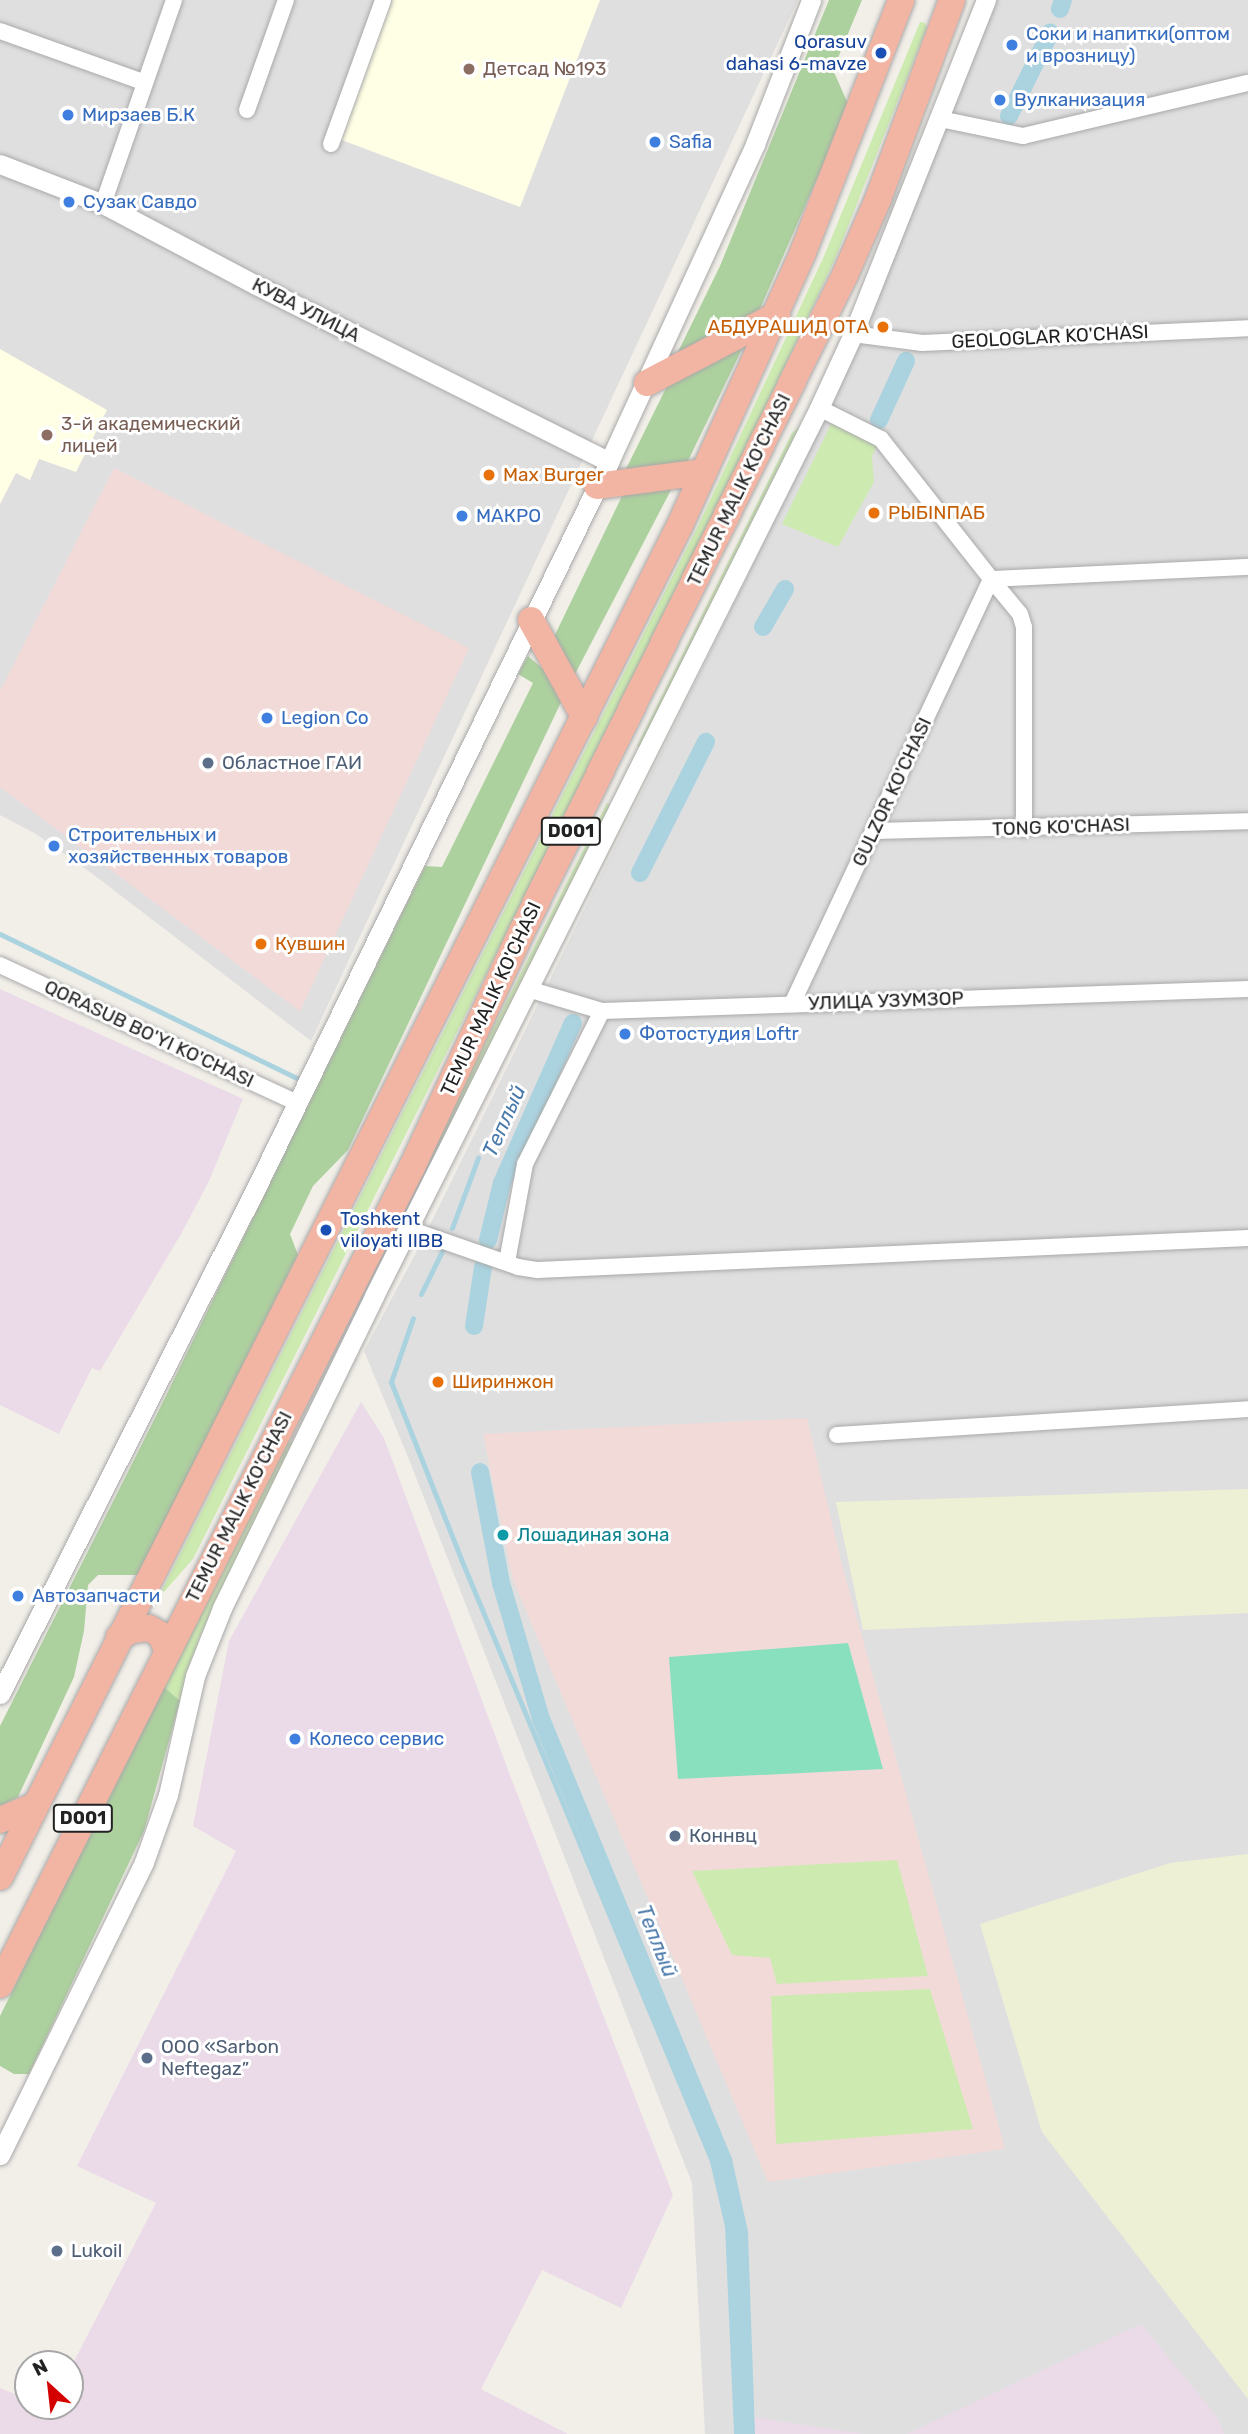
<!DOCTYPE html>
<meta charset="utf-8">
<style>
body{margin:0}
#map{position:relative;width:1248px;height:2434px;overflow:hidden;background:#f2efe9;font-family:Rubik,sans-serif}
div>[style]{position:absolute}
.residential>*{inset:0;background:#e0dfdf}
.commercial>*{inset:0;background:#f2dad9}
.industrial>*{inset:0;background:#ebdbe8}
.education>*{inset:0;background:#ffffe5}
.farmland>*{inset:0;background:#eef0d5}
.grass>*{inset:0;background:#cdebb0}
.forest>*{inset:0;background:#add19e}
.pitch>*{inset:0;background:#88e0be}
.stream>*{height:5px;margin:-2.5px;padding:0 2.5px;transform-origin:2.5px;border-radius:2.5px;background:#aad3df}
.canal>*{height:18px;margin:-9px;padding:0 9px;transform-origin:9px;border-radius:9px;background:#aad3df}
.roads{filter:drop-shadow(0 0 2px #a9a9a9) drop-shadow(0 0 2px #a9a9a9)}
.minor>*{height:16px;margin:-8px;padding:0 8px;transform-origin:8px;border-radius:8px;background:#fff}
.tertiary>*{height:19px;margin:-9.5px;padding:0 9.5px;transform-origin:9.5px;border-radius:9.5px;background:#fff}
.trunk>*{height:26px;margin:-13px;padding:0 13px;transform-origin:13px;border-radius:13px;background:#f2b4a3}
.dots>*{width:19px;height:19px;translate:-50% -50%;box-sizing:border-box;border:4px solid #fff;border-radius:50%}
span{translate:-50% -50%;white-space:nowrap;text-align:center;line-height:1.15;-webkit-text-stroke:6px #fff;paint-order:stroke}
.shield-label span{padding:2px 5px;background:#fff;border:2px solid;border-radius:5px;-webkit-text-stroke-width:0}
.shield-label{font-size:18px;color:#222;font-weight:700}
.shop-label{font-size:19px;color:#366cbe}
.left{translate:0 -50%;text-align:left}
.transit-label{font-size:19px;color:#164399}
.right{translate:-100% -50%;text-align:right}
.education-label{font-size:19px;color:#785e54}
.street-label{font-size:19px;color:#222}
.food-label{font-size:19px;color:#c56008}
.service-label{font-size:19px;color:#4e5e75}
.culture-label{font-size:19px;color:#0d838f}
.water-label{font-size:21px;color:#4a7aab;font-style:italic}
.north{position:absolute;left:14px;top:2350px;width:70px;height:70px;box-sizing:border-box;background:#fff;border:2px solid #a7a7a7;border-radius:50%;rotate:333deg;font-size:19px;font-weight:700;line-height:28px;text-align:center;color:#222}
.north::after{content:'';display:block;margin:auto;width:24px;height:32px;background:#d40000;clip-path:polygon(50% 0,100% 100%,50% 72%,0 100%)}
</style>
<div id="map">
<div class="residential">
<div style="clip-path:polygon(0 0,798px 0,311px 1041px,94px 875px,36px 834px,0 815px)"></div>
<div style="clip-path:polygon(992px 0,1248px 0,1248px 2434px,705px 2434px,692px 2183px,408px 1457px,364px 1351px,421px 1243px,836px 395px)"></div>
</div>
<div class="commercial">
<div style="clip-path:polygon(114px 468px,469px 648px,300px 1011px,0 787px,0 691px)"></div>
<div style="clip-path:polygon(807px 1418px,842px 1565px,1005px 2149px,768px 2182px,513px 1580px,483px 1434px)"></div>
</div>
<div class="industrial">
<div style="clip-path:polygon(0 989px,243px 1099px,209px 1181px,181px 1234px,100px 1371px,92px 1368px,59px 1434px,0 1405px)"></div>
<div style="clip-path:polygon(361px 1402px,384px 1438px,508px 1770px,673px 2195px,621px 2308px,542px 2270px,481px 2389px,568px 2434px,0 2434px,0 2388px,28px 2399px,28px 2406px,70px 2406px,70px 2369px,156px 2203px,77px 2166px,236px 1851px,193px 1826px,229px 1641px)"></div>
<div style="clip-path:polygon(1141px 2324px,1218px 2418px,1224px 2434px,907px 2434px)"></div>
<div style="clip-path:polygon(752px 2417px,864px 2434px,754px 2434px)"></div>
</div>
<div class="education">
<div style="clip-path:polygon(392px 0,600px 0,520px 207px,339px 139px)"></div>
<div style="clip-path:polygon(0 349px,107px 410px,76px 472px,39px 459px,30px 480px,16px 473px,0 504px)"></div>
</div>
<div class="farmland">
<div style="clip-path:polygon(1248px 1489px,1248px 1613px,863px 1630px,836px 1502px)"></div>
<div style="clip-path:polygon(1248px 1854px,1248px 2399px,1042px 2132px,980px 1924px,1170px 1863px)"></div>
</div>
<div class="grass">
<div style="clip-path:polygon(920px 22px,925px 23px,927px 27px,835px 259px,707px 533px,193px 1559px,164px 1592px,161px 1592px,699px 524px,824px 256px)"></div>
<div style="clip-path:polygon(808px 420px,645px 750px,637px 746px,792px 433px)"></div>
<div style="clip-path:polygon(832px 422px,877px 446px,872px 456px,874px 482px,838px 547px,782px 524px)"></div>
<div style="clip-path:polygon(607px 803px,615px 807px,433px 1169px,429px 1154px)"></div>
<div style="clip-path:polygon(300px 1438px,199px 1638px,180px 1701px,163px 1686px,286px 1444px)"></div>
<div style="clip-path:polygon(897px 1860px,928px 1976px,777px 1984px,770px 1958px,732px 1955px,692px 1871px)"></div>
<div style="clip-path:polygon(930px 1989px,973px 2129px,776px 2144px,771px 1996px)"></div>
</div>
<div class="forest">
<div style="clip-path:polygon(829px 0,862px 0,833px 70px,849px 106px,756px 318px,675px 358px,720px 266px)"></div>
<div style="clip-path:polygon(744px 345px,687px 463px,623px 475px,669px 382px)"></div>
<div style="clip-path:polygon(672px 488px,574px 676px,551px 643px,624px 492px)"></div>
<div style="clip-path:polygon(528px 656px,549px 674px,564px 696px,348px 1150px,313px 1186px,290px 1234px,298px 1255px,139px 1575px,98px 1575px,88px 1585px,84px 1631px,74px 1677px,18px 1797px,0 1806px,0 1726px,156px 1416px,425px 866px,442px 867px,533px 683px,518px 674px)"></div>
<div style="clip-path:polygon(163px 1686px,180px 1701px,144px 1831px,29px 2074px,14px 2074px,0 2066px,0 2016px)"></div>
</div>
<div class="pitch">
<div style="clip-path:polygon(848px 1643px,883px 1769px,678px 1779px,669px 1657px)"></div>
</div>
<div class="stream">
<div style="left:0;top:934px;width:331px;rotate:25.9deg"></div>
<div style="left:452px;top:1228px;width:75px;rotate:-69.6deg"></div>
<div style="left:421px;top:1294px;width:50px;rotate:-63.9deg"></div>
<div style="left:413px;top:1318px;width:68px;rotate:109deg"></div>
<div style="left:391px;top:1382px;width:190px;rotate:68.4deg"></div>
<div style="left:461px;top:1559px;width:652px;rotate:67.37deg"></div>
<div style="left:712px;top:2161px;width:67px;rotate:77deg"></div>
<div style="left:727px;top:2226px;width:208px;rotate:87.5deg"></div>
</div>
<div class="canal">
<div style="left:1060px;top:9px;width:9px;rotate:-72deg"></div>
<div style="left:1009px;top:116px;width:93px;rotate:-63.7deg"></div>
<div style="left:879px;top:420px;width:65px;rotate:-65.4deg"></div>
<div style="left:763px;top:627px;width:44px;rotate:-59.9deg"></div>
<div style="left:640px;top:873px;width:147px;rotate:-63.3deg"></div>
<div style="left:488px;top:1240px;width:59px;rotate:-76.2deg"></div>
<div style="left:502px;top:1183px;width:175px;rotate:-66.1deg"></div>
<div style="left:474px;top:1326px;width:60px;rotate:-81.3deg"></div>
<div style="left:480px;top:1472px;width:113px;rotate:79.3deg"></div>
<div style="left:501px;top:1583px;width:142px;rotate:73.6deg"></div>
<div style="left:541px;top:1719px;width:477px;rotate:67.6deg"></div>
<div style="left:723px;top:2160px;width:75px;rotate:77.6deg"></div>
<div style="left:739px;top:2233px;width:201px;rotate:88deg"></div>
</div>
<div class="roads">
<div class="minor">
<div style="left:0;top:31px;width:152px;rotate:19.6deg"></div>
<div style="left:247px;top:110px;width:117px;rotate:-70.5deg"></div>
<div style="left:940px;top:119px;width:85px;rotate:11.6deg"></div>
<div style="left:1023px;top:136px;width:231px;rotate:-13.3deg"></div>
<div style="left:331px;top:144px;width:153px;rotate:-70.1deg"></div>
<div style="left:103px;top:204px;width:216px;rotate:-70.8deg"></div>
<div style="left:853px;top:334px;width:70px;rotate:7.4deg"></div>
<div style="left:922px;top:343px;width:326px;rotate:-2.6deg"></div>
<div style="left:819px;top:408px;width:69px;rotate:26.6deg"></div>
<div style="left:881px;top:439px;width:178px;rotate:51.8deg"></div>
<div style="left:991px;top:579px;width:257px;rotate:-2.7deg"></div>
<div style="left:874px;top:831px;width:374px;rotate:-1.5deg"></div>
<div style="left:0;top:965px;width:327px;rotate:24.9deg"></div>
<div style="left:528px;top:989px;width:77px;rotate:16.6deg"></div>
<div style="left:602px;top:1011px;width:646px;rotate:-1.95deg"></div>
<div style="left:792px;top:1004px;width:469px;rotate:-64.9deg"></div>
<div style="left:991px;top:579px;width:45px;rotate:50.4deg"></div>
<div style="left:1020px;top:614px;width:14px;rotate:73deg"></div>
<div style="left:1024px;top:627px;width:202px;rotate:90deg"></div>
<div style="left:409px;top:1229px;width:115px;rotate:19.2deg"></div>
<div style="left:518px;top:1267px;width:20px;rotate:9deg"></div>
<div style="left:538px;top:1270px;width:711px;rotate:-2.58deg"></div>
<div style="left:507px;top:1262px;width:100px;rotate:-79.6deg"></div>
<div style="left:525px;top:1164px;width:171px;rotate:-63.3deg"></div>
<div style="left:837px;top:1435px;width:412px;rotate:-3.6deg"></div>
</div>
<div class="tertiary">
<div style="left:0;top:164px;width:110px;rotate:21.2deg"></div>
<div style="left:103px;top:204px;width:173px;rotate:27.9deg"></div>
<div style="left:256px;top:285px;width:395px;rotate:26.6deg"></div>
<div style="left:0;top:1694px;width:569px;rotate:-63.16deg"></div>
<div style="left:257px;top:1186px;width:805px;rotate:-64.07deg"></div>
<div style="left:609px;top:462px;width:350px;rotate:-65.3deg"></div>
<div style="left:755px;top:144px;width:155px;rotate:-68.7deg"></div>
<div style="left:0;top:2155px;width:326px;rotate:-63.8deg"></div>
<div style="left:144px;top:1862px;width:71px;rotate:-70.3deg"></div>
<div style="left:168px;top:1795px;width:122px;rotate:-77.2deg"></div>
<div style="left:195px;top:1676px;width:73px;rotate:-68.3deg"></div>
<div style="left:222px;top:1608px;width:347px;rotate:-64deg"></div>
<div style="left:374px;top:1296px;width:993px;rotate:-63.38deg"></div>
<div style="left:819px;top:408px;width:81px;rotate:-65.3deg"></div>
<div style="left:853px;top:334px;width:360px;rotate:-68.3deg"></div>
</div>
<div class="trunk">
<div style="left:647px;top:383px;width:147px;rotate:-27.6deg"></div>
<div style="left:597px;top:486px;width:108px;rotate:-7.5deg"></div>
<div style="left:531px;top:620px;width:111px;rotate:61.3deg"></div>
<div style="left:119px;top:1637px;width:15px;rotate:-28deg"></div>
<div style="left:132px;top:1630px;width:17px;rotate:-7deg"></div>
<div style="left:149px;top:1628px;width:14px;rotate:30deg"></div>
<div style="left:161px;top:1635px;width:17px;rotate:69deg"></div>
<div style="left:0;top:1820px;width:35px;rotate:-22deg"></div>
<div style="left:0;top:1877px;width:1513px;rotate:-63.3deg"></div>
<div style="left:680px;top:525px;width:299px;rotate:-65.7deg"></div>
<div style="left:803px;top:252px;width:270px;rotate:-68.7deg"></div>
<div style="left:0;top:1985px;width:916px;rotate:-63.27deg"></div>
<div style="left:412px;top:1167px;width:260px;rotate:-65deg"></div>
<div style="left:522px;top:931px;width:731px;rotate:-63.79deg"></div>
<div style="left:845px;top:275px;width:83px;rotate:-66.5deg"></div>
<div style="left:878px;top:199px;width:212px;rotate:-69.6deg"></div>
</div>
</div>
<div class="dots">
<div style="left:1012px;top:45px;background:#3f7fe0"></div>
<div style="left:881px;top:53px;background:#1a4fb4"></div>
<div style="left:469px;top:69px;background:#8d6e63"></div>
<div style="left:1000px;top:100px;background:#3f7fe0"></div>
<div style="left:68px;top:115px;background:#3f7fe0"></div>
<div style="left:655px;top:142px;background:#3f7fe0"></div>
<div style="left:69px;top:202px;background:#3f7fe0"></div>
<div style="left:883px;top:327px;background:#e8710a"></div>
<div style="left:47px;top:435px;background:#8d6e63"></div>
<div style="left:489px;top:475px;background:#e8710a"></div>
<div style="left:874px;top:513px;background:#e8710a"></div>
<div style="left:462px;top:516px;background:#3f7fe0"></div>
<div style="left:267px;top:718px;background:#3f7fe0"></div>
<div style="left:208px;top:763px;background:#5c6f8a"></div>
<div style="left:54px;top:846px;background:#3f7fe0"></div>
<div style="left:261px;top:944px;background:#e8710a"></div>
<div style="left:625px;top:1034px;background:#3f7fe0"></div>
<div style="left:326px;top:1230px;background:#1a4fb4"></div>
<div style="left:438px;top:1382px;background:#e8710a"></div>
<div style="left:503px;top:1535px;background:#0f9aa8"></div>
<div style="left:18px;top:1596px;background:#3f7fe0"></div>
<div style="left:295px;top:1739px;background:#3f7fe0"></div>
<div style="left:675px;top:1836px;background:#5c6f8a"></div>
<div style="left:147px;top:2058px;background:#5c6f8a"></div>
<div style="left:57px;top:2251px;background:#5c6f8a"></div>
</div>
<div class="shield-label">
<span style="left:571px;top:831px">D001</span>
<span style="left:83px;top:1818px">D001</span>
</div>
<div class="shop-label">
<span class="left" style="left:1026px;top:45px">Соки и напитки(оптом<br>и врозницу)</span>
<span class="left" style="left:1014px;top:100px">Вулканизация</span>
<span class="left" style="left:82px;top:115px">Мирзаев Б.К</span>
<span class="left" style="left:669px;top:142px">Safia</span>
<span class="left" style="left:83px;top:202px">Сузак Савдо</span>
<span class="left" style="left:476px;top:516px">МАКРО</span>
<span class="left" style="left:281px;top:718px">Legion Co</span>
<span class="left" style="left:68px;top:846px">Строительных и<br>хозяйственных товаров</span>
<span class="left" style="left:639px;top:1034px">Фотостудия Loftr</span>
<span class="left" style="left:32px;top:1596px">Автозапчасти</span>
<span class="left" style="left:309px;top:1739px">Колесо сервис</span>
</div>
<div class="transit-label">
<span class="right" style="left:867px;top:53px">Qorasuv<br>dahasi 6-mavze</span>
<span class="left" style="left:340px;top:1230px">Toshkent<br>viloyati IIBB</span>
</div>
<div class="education-label">
<span class="left" style="left:483px;top:69px">Детсад №193</span>
<span class="left" style="left:61px;top:435px">3-й академический<br>лицей</span>
</div>
<div class="street-label">
<span style="left:306px;top:310px;rotate:27deg">КУВА УЛИЦА</span>
<span style="left:1050px;top:337px;rotate:-3deg">GEOLOGLAR KO'CHASI</span>
<span style="left:739px;top:490px;rotate:-64deg">TEMUR MALIK KO'CHASI</span>
<span style="left:892px;top:792px;rotate:-65deg">GULZOR KO'CHASI</span>
<span style="left:1061px;top:827px;rotate:-2deg">TONG KO'CHASI</span>
<span style="left:491px;top:999px;rotate:-65deg">TEMUR MALIK KO'CHASI</span>
<span style="left:886px;top:1001px;rotate:-2deg">УЛИЦА УЗУМЗОР</span>
<span style="left:149px;top:1034px;rotate:25deg">QORASUB BO'YI KO'CHASI</span>
<span style="left:239px;top:1507px;rotate:-63deg">TEMUR MALIK KO'CHASI</span>
</div>
<div class="food-label">
<span class="right" style="left:869px;top:327px">АБДУРАШИД ОТА</span>
<span class="left" style="left:503px;top:475px">Max Burger</span>
<span class="left" style="left:888px;top:513px">РЫБINПАБ</span>
<span class="left" style="left:275px;top:944px">Кувшин</span>
<span class="left" style="left:452px;top:1382px">Ширинжон</span>
</div>
<div class="service-label">
<span class="left" style="left:222px;top:763px">Областное ГАИ</span>
<span class="left" style="left:689px;top:1836px">Коннвц</span>
<span class="left" style="left:161px;top:2058px">ООО «Sarbon<br>Neftegaz”</span>
<span class="left" style="left:71px;top:2251px">Lukoil</span>
</div>
<div class="culture-label">
<span class="left" style="left:517px;top:1535px">Лошадиная зона</span>
</div>
<div class="water-label">
<span style="left:504px;top:1121px;rotate:-66deg">Теплый</span>
<span style="left:657px;top:1941px;rotate:68deg">Теплый</span>
</div>
<div class="north">N</div>
</div>
